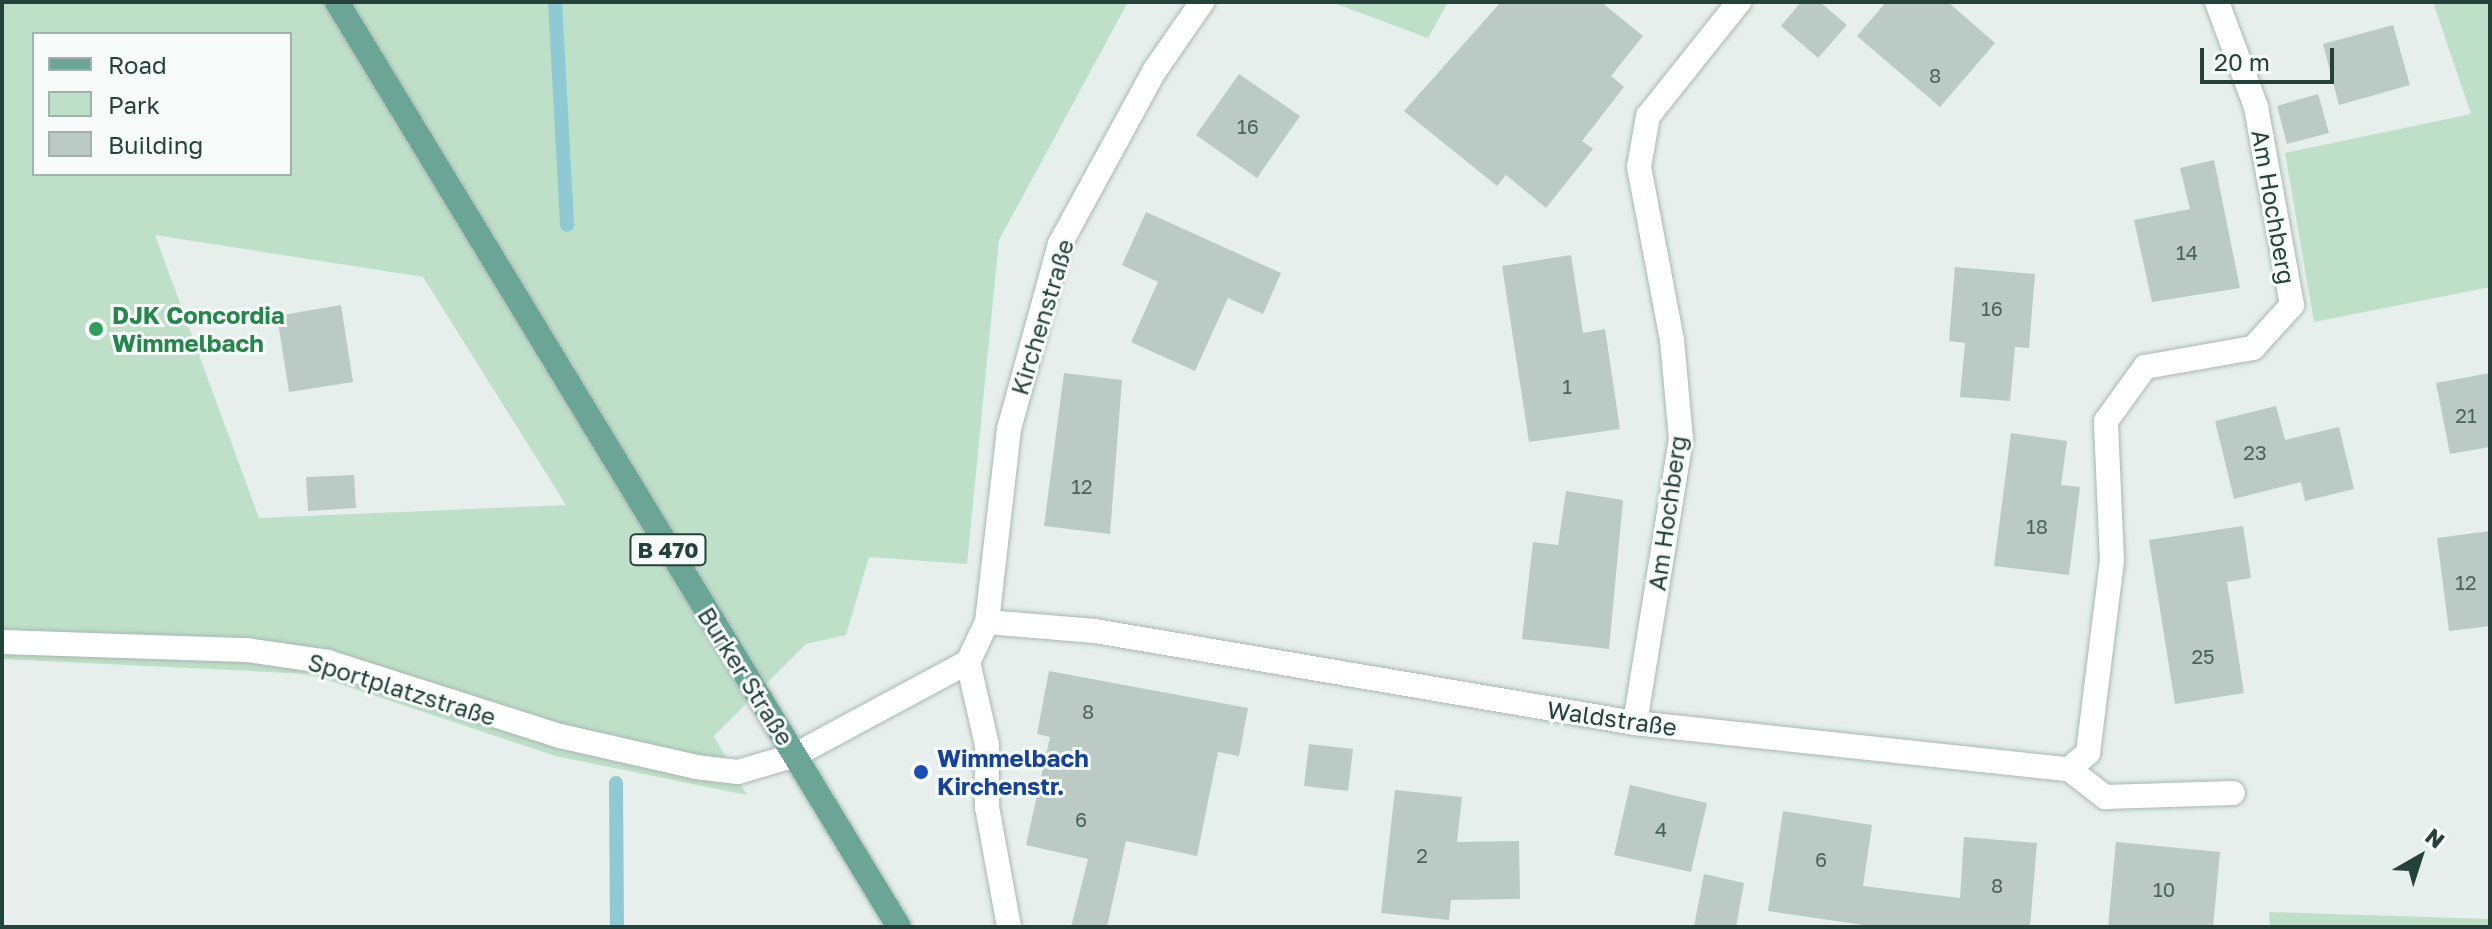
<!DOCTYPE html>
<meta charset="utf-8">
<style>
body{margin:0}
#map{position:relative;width:2492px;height:929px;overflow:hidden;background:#e6efeb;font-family:"Golos Text",sans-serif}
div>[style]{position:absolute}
.green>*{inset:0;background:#bfe0c8}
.stream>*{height:14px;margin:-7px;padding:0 7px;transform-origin:7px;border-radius:7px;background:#8ec9d4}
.building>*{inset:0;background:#bbcac4}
.roads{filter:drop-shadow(0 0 2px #a8b8b2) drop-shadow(0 0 2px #a8b8b2)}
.street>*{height:24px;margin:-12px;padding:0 12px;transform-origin:12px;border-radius:12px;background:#fff}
.primary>*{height:24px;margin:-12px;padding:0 12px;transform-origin:12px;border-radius:12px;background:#6aa596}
.dots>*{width:22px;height:22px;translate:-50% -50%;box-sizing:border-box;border:4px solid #f7fbf9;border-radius:50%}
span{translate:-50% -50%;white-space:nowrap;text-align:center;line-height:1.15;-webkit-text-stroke:6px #f7fbf9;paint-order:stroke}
.number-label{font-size:20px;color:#4a645c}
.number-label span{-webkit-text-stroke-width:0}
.shield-label span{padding:2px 6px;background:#f7fbf9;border:2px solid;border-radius:6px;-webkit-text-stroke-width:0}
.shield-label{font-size:22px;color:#24423a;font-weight:700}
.street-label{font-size:24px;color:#24423a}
.leisure-label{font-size:24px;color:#27864d;font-weight:700}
.left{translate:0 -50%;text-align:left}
.transit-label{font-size:24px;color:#164399;font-weight:700}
.frame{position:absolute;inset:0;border:4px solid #24423a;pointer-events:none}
.legend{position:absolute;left:32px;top:32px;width:260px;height:144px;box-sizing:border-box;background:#f7fbf9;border:2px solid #a3b1ad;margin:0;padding:10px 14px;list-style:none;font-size:24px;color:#24423a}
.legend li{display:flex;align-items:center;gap:16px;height:40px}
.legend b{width:40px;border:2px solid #a3b1ad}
.north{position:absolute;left:2380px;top:817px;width:80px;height:80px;-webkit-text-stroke:6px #f7fbf9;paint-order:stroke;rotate:39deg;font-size:22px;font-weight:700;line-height:32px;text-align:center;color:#24423a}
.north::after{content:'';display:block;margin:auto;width:28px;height:36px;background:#24423a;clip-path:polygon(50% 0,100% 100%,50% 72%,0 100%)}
.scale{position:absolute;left:2200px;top:48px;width:134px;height:36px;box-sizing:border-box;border:4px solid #24423a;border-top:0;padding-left:10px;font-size:24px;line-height:28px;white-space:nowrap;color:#24423a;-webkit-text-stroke:6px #f7fbf9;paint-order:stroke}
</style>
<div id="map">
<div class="green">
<div style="clip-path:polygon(evenodd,2px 2px,1128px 2px,999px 240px,967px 564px,869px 557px,846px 635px,806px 644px,714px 736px,747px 795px,555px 756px,310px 674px,2px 659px,2px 2px,34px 34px,290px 34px,290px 174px,34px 174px,34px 34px,2px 2px,155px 235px,423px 277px,566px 505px,259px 518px,155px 235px)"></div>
<div style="clip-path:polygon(1331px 2px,1448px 2px,1428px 38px)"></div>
<div style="clip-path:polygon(2433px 2px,2490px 2px,2490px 287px,2314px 322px,2285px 153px,2471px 114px)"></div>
<div style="clip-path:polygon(2269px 912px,2490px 919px,2490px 927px,2270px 927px)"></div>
</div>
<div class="stream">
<div style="left:555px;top:2px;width:223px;rotate:86.9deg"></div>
<div style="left:616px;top:783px;width:144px;rotate:89.6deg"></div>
</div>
<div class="building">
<div style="clip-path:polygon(1501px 2px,1601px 2px,1643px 36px,1611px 76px,1624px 87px,1582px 141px,1593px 149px,1546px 208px,1506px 175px,1497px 186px,1404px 111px)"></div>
<div style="clip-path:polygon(1801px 2px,1820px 2px,1847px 25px,1818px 58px,1781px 26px)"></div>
<div style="clip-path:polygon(1886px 2px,1948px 2px,1995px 43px,1940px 107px,1857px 36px)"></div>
<div style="clip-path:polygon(2393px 25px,2410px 85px,2339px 105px,2323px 44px)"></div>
<div style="clip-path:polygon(1239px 74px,1300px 116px,1257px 178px,1196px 135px)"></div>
<div style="clip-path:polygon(2318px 94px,2329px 133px,2287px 144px,2277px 106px)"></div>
<div style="clip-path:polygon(2214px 160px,2240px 288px,2152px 302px,2134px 220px,2190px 209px,2180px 168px)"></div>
<div style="clip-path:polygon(1146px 212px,1281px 273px,1263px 314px,1228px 298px,1195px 371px,1131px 342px,1158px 282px,1122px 265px)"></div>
<div style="clip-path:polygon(1571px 255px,1583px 333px,1605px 329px,1620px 429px,1529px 442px,1502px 266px)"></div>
<div style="clip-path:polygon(1955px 267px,2035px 274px,2029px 348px,2015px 347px,2010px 401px,1960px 397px,1965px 343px,1949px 341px)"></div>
<div style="clip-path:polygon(341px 305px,353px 382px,289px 392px,277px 316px)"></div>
<div style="clip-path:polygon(1064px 373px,1122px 380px,1110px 534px,1044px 526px)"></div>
<div style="clip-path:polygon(2490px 373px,2490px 447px,2450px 454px,2436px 383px)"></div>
<div style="clip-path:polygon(2276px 406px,2285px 440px,2339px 427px,2354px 489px,2305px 501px,2301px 482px,2234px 499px,2215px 421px)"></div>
<div style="clip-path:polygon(2011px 433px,2067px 441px,2061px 485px,2080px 487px,2069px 575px,1994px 566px)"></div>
<div style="clip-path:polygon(354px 475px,356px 508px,308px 511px,306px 477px)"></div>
<div style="clip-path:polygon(1566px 491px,1623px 500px,1609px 649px,1522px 639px,1533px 542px,1558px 545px)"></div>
<div style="clip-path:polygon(2243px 526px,2251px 578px,2227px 582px,2244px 693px,2175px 704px,2149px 540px)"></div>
<div style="clip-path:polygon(2490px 531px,2490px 626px,2449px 631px,2437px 538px)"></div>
<div style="clip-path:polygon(1049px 671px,1248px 708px,1239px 756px,1218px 752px,1197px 856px,1126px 841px,1107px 927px,1071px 927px,1088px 859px,1026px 845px,1050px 737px,1037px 734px)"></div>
<div style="clip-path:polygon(1309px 744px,1353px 749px,1348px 791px,1304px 786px)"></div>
<div style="clip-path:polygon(1630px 785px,1707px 803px,1691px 872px,1614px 855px)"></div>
<div style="clip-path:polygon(1395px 790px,1462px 797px,1457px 842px,1519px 841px,1520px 899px,1451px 900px,1449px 920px,1381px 913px)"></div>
<div style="clip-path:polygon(1783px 811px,1872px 825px,1863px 886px,1960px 898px,1964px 837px,2037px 843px,2030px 927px,1877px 927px,1768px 911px)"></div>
<div style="clip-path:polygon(2116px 842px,2220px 852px,2213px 927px,2108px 927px)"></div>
<div style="clip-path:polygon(1704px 874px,1744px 883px,1736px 927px,1694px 927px)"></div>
</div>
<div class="roads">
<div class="street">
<div style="left:987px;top:622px;width:108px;rotate:4.8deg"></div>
<div style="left:1095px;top:631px;width:548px;rotate:9.67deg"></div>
<div style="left:1635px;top:723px;width:436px;rotate:6.1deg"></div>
<div style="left:2069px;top:769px;width:46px;rotate:37.9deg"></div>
<div style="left:2105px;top:797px;width:128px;rotate:-1.8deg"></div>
<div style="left:2px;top:642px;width:245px;rotate:1.9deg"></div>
<div style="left:247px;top:650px;width:82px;rotate:8.4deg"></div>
<div style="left:328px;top:662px;width:244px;rotate:17.7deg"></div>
<div style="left:560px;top:736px;width:139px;rotate:12.8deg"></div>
<div style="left:696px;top:767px;width:42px;rotate:6.8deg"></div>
<div style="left:738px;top:772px;width:59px;rotate:-16.6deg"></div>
<div style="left:795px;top:755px;width:196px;rotate:-28.3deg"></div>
<div style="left:968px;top:662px;width:44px;rotate:-64.6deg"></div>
<div style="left:987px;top:622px;width:194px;rotate:-83.5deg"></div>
<div style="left:1009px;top:429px;width:192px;rotate:-74.6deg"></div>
<div style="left:1060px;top:244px;width:198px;rotate:-61.4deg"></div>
<div style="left:1155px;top:70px;width:83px;rotate:-55.3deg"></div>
<div style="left:968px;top:662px;width:85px;rotate:77.1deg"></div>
<div style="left:987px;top:745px;width:62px;rotate:90deg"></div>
<div style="left:987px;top:807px;width:122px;rotate:79.6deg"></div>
<div style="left:1635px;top:723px;width:288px;rotate:-80.8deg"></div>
<div style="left:1681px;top:439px;width:99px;rotate:-95.2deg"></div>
<div style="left:1672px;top:340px;width:176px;rotate:-100.8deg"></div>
<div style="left:1639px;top:167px;width:52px;rotate:-80deg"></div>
<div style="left:1648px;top:116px;width:146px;rotate:-51.4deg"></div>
<div style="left:2069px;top:769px;width:25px;rotate:-40deg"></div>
<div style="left:2088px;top:753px;width:193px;rotate:-82.9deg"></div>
<div style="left:2112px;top:561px;width:140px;rotate:-92.5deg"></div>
<div style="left:2106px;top:421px;width:67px;rotate:-54.2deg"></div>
<div style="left:2145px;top:367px;width:110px;rotate:-10deg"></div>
<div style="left:2253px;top:348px;width:58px;rotate:-47.8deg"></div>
<div style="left:2292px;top:305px;width:201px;rotate:-100.3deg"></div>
<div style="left:2256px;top:107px;width:112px;rotate:-110.4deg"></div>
</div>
<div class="primary">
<div style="left:337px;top:2px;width:1082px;rotate:58.72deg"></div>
</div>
</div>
<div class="dots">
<div style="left:96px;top:329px;background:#2e9e5b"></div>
<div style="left:921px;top:772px;background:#1a4fb4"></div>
</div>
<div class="number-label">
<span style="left:1935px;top:75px">8</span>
<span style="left:1248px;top:126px">16</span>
<span style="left:2187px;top:252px">14</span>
<span style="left:1992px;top:308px">16</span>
<span style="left:1567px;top:386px">1</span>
<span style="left:2466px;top:415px">21</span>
<span style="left:2255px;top:452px">23</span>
<span style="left:1082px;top:486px">12</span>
<span style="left:2037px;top:526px">18</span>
<span style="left:2466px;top:582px">12</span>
<span style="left:2203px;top:656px">25</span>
<span style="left:1088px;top:711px">8</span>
<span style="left:1081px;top:819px">6</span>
<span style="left:1661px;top:829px">4</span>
<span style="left:1422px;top:855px">2</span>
<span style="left:1821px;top:859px">6</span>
<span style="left:1997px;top:885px">8</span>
<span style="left:2164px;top:889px">10</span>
</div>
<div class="shield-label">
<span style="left:668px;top:550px">B 470</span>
</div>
<div class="street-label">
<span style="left:2274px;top:207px;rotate:80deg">Am Hochberg</span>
<span style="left:1042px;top:317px;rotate:-73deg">Kirchenstraße</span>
<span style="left:1667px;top:513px;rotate:-82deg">Am Hochberg</span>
<span style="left:746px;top:676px;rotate:58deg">Burker Straße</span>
<span style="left:402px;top:689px;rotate:17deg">Sportplatzstraße</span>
<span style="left:1612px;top:718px;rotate:8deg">Waldstraße</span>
</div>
<div class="leisure-label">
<span class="left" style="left:112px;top:329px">DJK Concordia<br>Wimmelbach</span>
</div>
<div class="transit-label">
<span class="left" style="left:937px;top:772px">Wimmelbach<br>Kirchenstr.</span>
</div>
<div class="frame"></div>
<ul class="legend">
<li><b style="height:10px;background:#6aa596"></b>Road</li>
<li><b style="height:22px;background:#bfe0c8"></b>Park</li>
<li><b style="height:22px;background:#bbcac4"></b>Building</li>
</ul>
<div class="north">N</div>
<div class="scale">20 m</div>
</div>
